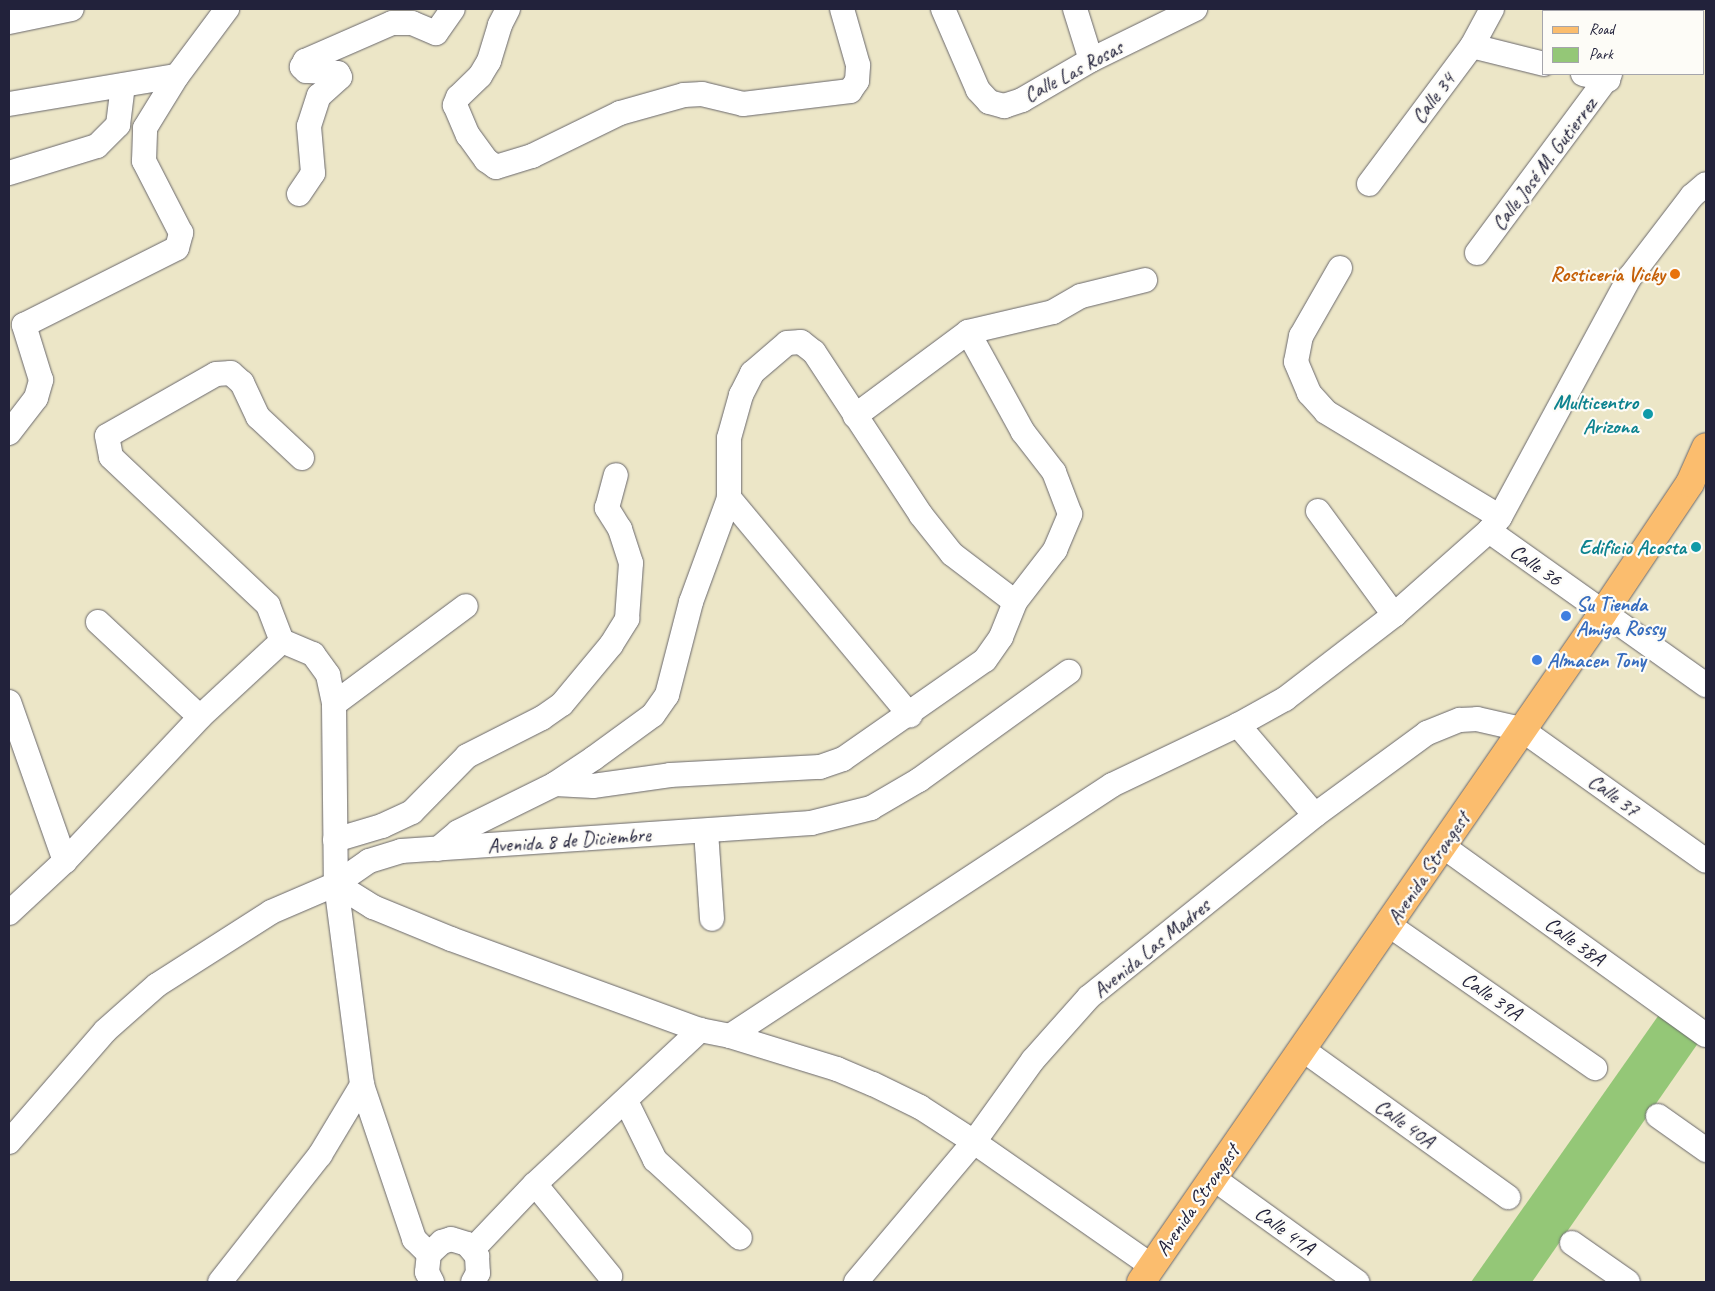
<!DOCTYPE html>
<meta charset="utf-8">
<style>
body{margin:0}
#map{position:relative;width:1715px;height:1291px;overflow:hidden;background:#ece6c7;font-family:Caveat,sans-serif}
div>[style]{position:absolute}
.green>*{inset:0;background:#94c777}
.roads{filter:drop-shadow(0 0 1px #69676c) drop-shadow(0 0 1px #69676c)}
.minor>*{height:24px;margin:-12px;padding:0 12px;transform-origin:12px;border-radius:12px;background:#fff}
.major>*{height:28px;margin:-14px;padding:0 14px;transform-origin:14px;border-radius:14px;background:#fbbd6e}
.dots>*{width:14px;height:14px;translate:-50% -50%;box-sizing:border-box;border:2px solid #fdfcf7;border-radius:50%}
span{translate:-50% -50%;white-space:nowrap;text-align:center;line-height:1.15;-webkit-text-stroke:4.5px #fdfcf7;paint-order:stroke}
.street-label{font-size:21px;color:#22223b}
.food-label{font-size:21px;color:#c56008;font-weight:700}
.right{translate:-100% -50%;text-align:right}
.culture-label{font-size:21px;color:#0d838f;font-weight:700}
.shop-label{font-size:21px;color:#366cbe;font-weight:700}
.left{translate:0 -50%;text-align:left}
.frame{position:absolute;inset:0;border:10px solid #22223b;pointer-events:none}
.legend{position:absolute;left:1542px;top:10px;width:162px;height:65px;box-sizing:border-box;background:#fdfcf7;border:1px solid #a5a5ac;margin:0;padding:6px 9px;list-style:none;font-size:15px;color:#22223b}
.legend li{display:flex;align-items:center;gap:10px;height:25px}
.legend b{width:25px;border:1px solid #a5a5ac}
</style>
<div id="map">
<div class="green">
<div style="clip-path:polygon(1663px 1009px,1703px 1036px,1532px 1282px,1471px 1282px)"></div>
</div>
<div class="roads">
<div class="minor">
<div style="left:508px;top:9px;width:18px;rotate:117deg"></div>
<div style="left:500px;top:25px;width:38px;rotate:107deg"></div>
<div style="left:489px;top:61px;width:17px;rotate:121deg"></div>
<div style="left:480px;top:76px;width:30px;rotate:136deg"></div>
<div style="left:458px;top:97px;width:9px;rotate:111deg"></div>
<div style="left:455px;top:105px;width:33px;rotate:67deg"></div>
<div style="left:468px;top:135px;width:31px;rotate:54deg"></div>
<div style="left:486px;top:160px;width:12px;rotate:35deg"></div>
<div style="left:496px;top:167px;width:38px;rotate:-17deg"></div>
<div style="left:532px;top:156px;width:98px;rotate:-26deg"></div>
<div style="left:620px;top:113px;width:66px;rotate:-15.7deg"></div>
<div style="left:684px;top:95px;width:18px;rotate:-3deg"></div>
<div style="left:702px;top:94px;width:42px;rotate:13.7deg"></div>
<div style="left:743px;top:104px;width:108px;rotate:-6.9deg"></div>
<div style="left:850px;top:91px;width:12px;rotate:-55deg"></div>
<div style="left:857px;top:81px;width:16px;rotate:-86deg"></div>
<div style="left:858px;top:65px;width:58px;rotate:-105.9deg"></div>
<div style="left:943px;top:9px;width:88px;rotate:66.6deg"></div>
<div style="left:978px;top:90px;width:16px;rotate:47deg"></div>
<div style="left:989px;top:102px;width:16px;rotate:15deg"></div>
<div style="left:1004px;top:106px;width:19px;rotate:-18deg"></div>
<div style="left:1022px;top:100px;width:80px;rotate:-30.1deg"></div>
<div style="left:1091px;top:60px;width:116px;rotate:-26.1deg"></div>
<div style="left:1075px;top:9px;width:53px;rotate:72.6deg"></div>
<div style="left:1634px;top:11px;width:2px;rotate:-63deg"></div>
<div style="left:9px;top:22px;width:64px;rotate:-11.7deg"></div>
<div style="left:1472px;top:46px;width:74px;rotate:14deg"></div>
<div style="left:1583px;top:74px;width:26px;rotate:13deg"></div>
<div style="left:9px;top:104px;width:170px;rotate:-9.5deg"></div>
<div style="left:177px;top:76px;width:84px;rotate:-53.3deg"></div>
<div style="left:9px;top:173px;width:92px;rotate:-17.1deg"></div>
<div style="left:97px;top:146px;width:30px;rotate:-45deg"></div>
<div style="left:118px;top:125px;width:40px;rotate:-82.9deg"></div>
<div style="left:1369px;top:184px;width:172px;rotate:-53.3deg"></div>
<div style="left:1472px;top:46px;width:42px;rotate:-61.6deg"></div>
<div style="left:299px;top:194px;width:25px;rotate:-56deg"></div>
<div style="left:313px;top:173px;width:47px;rotate:-94.9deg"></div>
<div style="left:309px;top:126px;width:32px;rotate:-72deg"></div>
<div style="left:319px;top:96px;width:28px;rotate:-42deg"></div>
<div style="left:340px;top:77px;width:4px;rotate:-117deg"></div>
<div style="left:338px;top:73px;width:32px;rotate:-176deg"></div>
<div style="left:306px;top:71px;width:6px;rotate:-135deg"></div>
<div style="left:302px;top:67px;width:7px;rotate:-63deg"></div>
<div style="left:305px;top:61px;width:95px;rotate:-23.6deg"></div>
<div style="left:392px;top:23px;width:20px"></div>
<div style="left:412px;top:23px;width:26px;rotate:23deg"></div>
<div style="left:436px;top:33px;width:29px;rotate:-55deg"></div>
<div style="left:1477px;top:253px;width:223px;rotate:-53.4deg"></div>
<div style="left:1340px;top:268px;width:78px;rotate:119.8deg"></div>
<div style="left:1301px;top:336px;width:26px;rotate:101deg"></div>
<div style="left:1296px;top:362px;width:34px;rotate:67deg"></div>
<div style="left:1309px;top:393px;width:25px;rotate:48deg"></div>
<div style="left:1326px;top:412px;width:203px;rotate:31.1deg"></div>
<div style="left:855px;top:416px;width:141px;rotate:-36.6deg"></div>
<div style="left:968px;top:332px;width:87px;rotate:-13.2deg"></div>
<div style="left:1053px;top:312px;width:32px;rotate:-30deg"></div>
<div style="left:1081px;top:296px;width:66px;rotate:-14deg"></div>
<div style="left:9px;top:433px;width:44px;rotate:-52.4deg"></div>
<div style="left:36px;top:398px;width:19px;rotate:-74deg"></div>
<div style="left:41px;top:380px;width:58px;rotate:-107.2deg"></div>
<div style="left:24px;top:325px;width:171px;rotate:-26.7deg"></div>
<div style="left:177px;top:248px;width:16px;rotate:-75deg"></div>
<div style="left:181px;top:233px;width:81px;rotate:-117.2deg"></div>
<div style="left:144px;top:161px;width:33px;rotate:-88deg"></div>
<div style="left:145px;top:128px;width:61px;rotate:-58.4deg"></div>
<div style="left:302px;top:458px;width:60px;rotate:-137deg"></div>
<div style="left:258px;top:417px;width:38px;rotate:-115deg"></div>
<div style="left:242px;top:383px;width:15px;rotate:-138deg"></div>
<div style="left:231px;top:373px;width:15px;rotate:176deg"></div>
<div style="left:216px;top:374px;width:125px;rotate:150.4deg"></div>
<div style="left:107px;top:436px;width:21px;rotate:79deg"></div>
<div style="left:111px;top:457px;width:216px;rotate:43.3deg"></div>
<div style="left:268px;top:605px;width:39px;rotate:69deg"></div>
<div style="left:282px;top:641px;width:34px;rotate:23deg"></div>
<div style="left:313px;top:654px;width:26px;rotate:54deg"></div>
<div style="left:328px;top:675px;width:30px;rotate:78deg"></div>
<div style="left:334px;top:704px;width:180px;rotate:89.4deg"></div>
<div style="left:336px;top:884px;width:203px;rotate:82.6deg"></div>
<div style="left:362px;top:1085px;width:163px;rotate:71.3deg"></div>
<div style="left:414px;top:1239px;width:21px;rotate:45deg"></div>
<div style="left:729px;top:498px;width:283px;rotate:50.2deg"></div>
<div style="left:1318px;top:511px;width:129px;rotate:53.8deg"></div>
<div style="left:1489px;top:531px;width:266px;rotate:35.4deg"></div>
<div style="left:98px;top:622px;width:139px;rotate:43deg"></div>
<div style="left:9px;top:702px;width:169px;rotate:70.6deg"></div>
<div style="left:334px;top:704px;width:164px;rotate:-36.6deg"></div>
<div style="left:1238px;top:725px;width:118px;rotate:49.5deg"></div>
<div style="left:555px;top:784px;width:38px;rotate:3deg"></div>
<div style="left:593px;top:786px;width:78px;rotate:-8.1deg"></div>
<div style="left:670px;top:775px;width:150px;rotate:-3.1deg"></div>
<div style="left:820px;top:767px;width:24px;rotate:-19deg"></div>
<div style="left:843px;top:759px;width:173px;rotate:-34.9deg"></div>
<div style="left:985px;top:660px;width:28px;rotate:-55deg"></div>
<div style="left:1001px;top:637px;width:38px;rotate:-68deg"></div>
<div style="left:1015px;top:602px;width:66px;rotate:-52.4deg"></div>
<div style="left:1055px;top:550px;width:39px;rotate:-67deg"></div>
<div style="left:1070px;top:514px;width:45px;rotate:-110.9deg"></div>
<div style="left:1054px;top:472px;width:51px;rotate:-127.8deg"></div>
<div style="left:1023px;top:432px;width:114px;rotate:-118.8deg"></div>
<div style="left:706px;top:831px;width:88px;rotate:86.1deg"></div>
<div style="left:335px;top:840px;width:49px;rotate:-16.6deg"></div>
<div style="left:382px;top:826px;width:33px;rotate:-25deg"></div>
<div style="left:412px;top:812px;width:78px;rotate:-45.5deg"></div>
<div style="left:467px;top:756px;width:84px;rotate:-26.9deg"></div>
<div style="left:542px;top:718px;width:24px;rotate:-35deg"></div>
<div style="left:562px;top:704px;width:77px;rotate:-50.3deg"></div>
<div style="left:611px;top:645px;width:31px;rotate:-58deg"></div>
<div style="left:627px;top:619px;width:56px;rotate:-85.9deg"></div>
<div style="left:631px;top:563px;width:36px;rotate:-108deg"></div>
<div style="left:620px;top:529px;width:25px;rotate:-122deg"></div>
<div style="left:607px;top:508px;width:34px;rotate:-75deg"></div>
<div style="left:1444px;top:847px;width:322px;rotate:35.7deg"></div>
<div style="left:438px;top:849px;width:26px;rotate:-40deg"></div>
<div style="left:458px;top:832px;width:108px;rotate:-26.3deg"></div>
<div style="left:555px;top:784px;width:47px;rotate:-33.7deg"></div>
<div style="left:594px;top:758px;width:73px;rotate:-36.1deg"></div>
<div style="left:653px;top:715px;width:24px;rotate:-55deg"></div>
<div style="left:667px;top:695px;width:96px;rotate:-75.5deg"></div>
<div style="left:691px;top:602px;width:111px;rotate:-69.9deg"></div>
<div style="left:729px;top:498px;width:60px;rotate:-90deg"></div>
<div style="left:729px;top:438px;width:45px;rotate:-74.4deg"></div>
<div style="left:741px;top:395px;width:25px;rotate:-63deg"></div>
<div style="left:752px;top:373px;width:46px;rotate:-40.6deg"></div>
<div style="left:787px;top:343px;width:14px;rotate:-4deg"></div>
<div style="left:801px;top:342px;width:16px;rotate:38deg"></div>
<div style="left:814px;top:352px;width:195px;rotate:56.7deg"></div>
<div style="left:921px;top:515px;width:50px;rotate:51.5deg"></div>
<div style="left:952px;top:554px;width:79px;rotate:37.3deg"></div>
<div style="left:336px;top:884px;width:44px;rotate:31.9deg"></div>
<div style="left:373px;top:907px;width:84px;rotate:22.3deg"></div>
<div style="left:451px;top:939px;width:265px;rotate:20.1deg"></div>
<div style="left:700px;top:1030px;width:31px;rotate:11deg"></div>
<div style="left:730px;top:1036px;width:112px;rotate:17.1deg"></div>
<div style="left:837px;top:1069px;width:39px;rotate:23deg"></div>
<div style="left:873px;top:1084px;width:52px;rotate:26.1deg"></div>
<div style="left:920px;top:1107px;width:64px;rotate:32.9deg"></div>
<div style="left:974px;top:1142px;width:217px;rotate:34.9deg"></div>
<div style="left:9px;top:913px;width:76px;rotate:-42.9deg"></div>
<div style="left:65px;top:861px;width:197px;rotate:-46.8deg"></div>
<div style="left:200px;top:717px;width:112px;rotate:-42.8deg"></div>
<div style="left:1389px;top:925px;width:251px;rotate:34.8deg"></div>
<div style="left:730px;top:1036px;width:457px;rotate:-33.3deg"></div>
<div style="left:1112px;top:785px;width:140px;rotate:-25.5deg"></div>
<div style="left:1238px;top:725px;width:54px;rotate:-29deg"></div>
<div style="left:1285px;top:699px;width:138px;rotate:-37.6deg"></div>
<div style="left:1394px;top:615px;width:127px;rotate:-41.5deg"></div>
<div style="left:1489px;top:531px;width:18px;rotate:-52deg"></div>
<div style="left:1500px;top:517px;width:273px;rotate:-61.6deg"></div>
<div style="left:1630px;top:277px;width:102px;rotate:-52.6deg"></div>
<div style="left:1692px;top:196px;width:18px;rotate:-41deg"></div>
<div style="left:1302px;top:1049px;width:254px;rotate:35.7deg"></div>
<div style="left:626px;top:1101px;width:66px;rotate:63.8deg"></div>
<div style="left:655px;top:1160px;width:115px;rotate:42.5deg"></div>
<div style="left:1658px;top:1116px;width:59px;rotate:35.3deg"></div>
<div style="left:9px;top:1142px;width:147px;rotate:-49.1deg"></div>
<div style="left:105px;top:1031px;width:69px;rotate:-41.5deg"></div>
<div style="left:157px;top:985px;width:135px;rotate:-32.6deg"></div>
<div style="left:271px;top:912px;width:71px;rotate:-23.3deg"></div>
<div style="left:336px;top:884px;width:40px;rotate:-34.9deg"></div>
<div style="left:369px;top:861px;width:34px;rotate:-17deg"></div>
<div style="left:401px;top:851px;width:411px;rotate:-3.9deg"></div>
<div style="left:811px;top:823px;width:62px;rotate:-14deg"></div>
<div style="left:871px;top:808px;width:56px;rotate:-30.3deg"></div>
<div style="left:919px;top:780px;width:185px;rotate:-35.8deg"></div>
<div style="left:1213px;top:1178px;width:178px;rotate:35.8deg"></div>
<div style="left:535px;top:1184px;width:119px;rotate:50.8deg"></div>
<div style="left:1572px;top:1243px;width:68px;rotate:34.9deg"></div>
<div style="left:473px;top:1249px;width:90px;rotate:-46.4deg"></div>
<div style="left:535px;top:1184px;width:226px;rotate:-43deg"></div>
<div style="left:220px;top:1282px;width:162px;rotate:-51.8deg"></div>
<div style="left:320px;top:1155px;width:82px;rotate:-59deg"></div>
<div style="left:432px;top:1282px;width:11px;rotate:-117deg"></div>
<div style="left:427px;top:1272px;width:18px;rotate:-84deg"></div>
<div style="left:429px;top:1254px;width:18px;rotate:-43deg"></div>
<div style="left:442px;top:1242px;width:9px;rotate:-18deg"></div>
<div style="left:451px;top:1239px;width:17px;rotate:17deg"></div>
<div style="left:467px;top:1244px;width:16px;rotate:50deg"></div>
<div style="left:477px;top:1256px;width:17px;rotate:87deg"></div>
<div style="left:478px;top:1273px;width:10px;rotate:119deg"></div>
<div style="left:856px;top:1282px;width:183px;rotate:-49.9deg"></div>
<div style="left:974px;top:1142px;width:101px;rotate:-54.3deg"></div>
<div style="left:1033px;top:1060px;width:84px;rotate:-48.4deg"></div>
<div style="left:1089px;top:997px;width:290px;rotate:-38.8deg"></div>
<div style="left:1315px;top:815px;width:139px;rotate:-36.2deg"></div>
<div style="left:1427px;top:733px;width:35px;rotate:-22deg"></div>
<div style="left:1460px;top:720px;width:17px;rotate:-3deg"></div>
<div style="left:1477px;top:719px;width:45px;rotate:12.8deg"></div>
<div style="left:1521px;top:729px;width:227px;rotate:35.5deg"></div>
</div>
<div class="major">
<div style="left:1141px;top:1282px;width:813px;rotate:-55.37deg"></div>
<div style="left:1603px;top:613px;width:156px;rotate:-56.2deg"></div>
<div style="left:1690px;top:483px;width:39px;rotate:-66deg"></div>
</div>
</div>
<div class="dots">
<div style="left:1675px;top:274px;background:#e8710a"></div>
<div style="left:1648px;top:414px;background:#0f9aa8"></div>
<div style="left:1696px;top:547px;background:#0f9aa8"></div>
<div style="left:1566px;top:616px;background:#3f7fe0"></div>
<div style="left:1537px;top:660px;background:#3f7fe0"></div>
</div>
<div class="street-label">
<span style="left:1073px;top:71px;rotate:-28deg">Calle Las Rosas</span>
<span style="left:1433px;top:98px;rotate:-53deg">Calle 34</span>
<span style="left:1544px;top:164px;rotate:-53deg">Calle José M. Gutierrez</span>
<span style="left:1536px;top:565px;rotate:35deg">Calle 36</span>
<span style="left:1614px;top:795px;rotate:36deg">Calle 37</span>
<span style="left:569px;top:840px;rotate:-4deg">Avenida 8 de Diciembre</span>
<span style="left:1428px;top:868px;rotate:-56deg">Avenida Strongest</span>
<span style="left:1575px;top:941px;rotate:36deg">Calle 38A</span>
<span style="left:1151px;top:948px;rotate:-39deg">Avenida Las Madres</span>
<span style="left:1492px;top:996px;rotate:35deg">Calle 39A</span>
<span style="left:1405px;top:1123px;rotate:36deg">Calle 40A</span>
<span style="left:1197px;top:1200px;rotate:-55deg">Avenida Strongest</span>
<span style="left:1285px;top:1230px;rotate:36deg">Calle 41A</span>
</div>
<div class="food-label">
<span class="right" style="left:1665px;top:274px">Rosticeria Vicky</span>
</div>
<div class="culture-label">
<span class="right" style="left:1638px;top:414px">Multicentro<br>Arizona</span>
<span class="right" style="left:1686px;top:547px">Edificio Acosta</span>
</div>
<div class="shop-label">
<span class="left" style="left:1576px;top:616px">Su Tienda<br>Amiga Rossy</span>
<span class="left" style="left:1547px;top:660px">Almacen Tony</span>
</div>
<div class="frame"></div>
<ul class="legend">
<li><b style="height:6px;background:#fbbd6e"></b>Road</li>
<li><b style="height:14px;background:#94c777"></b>Park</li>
</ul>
</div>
